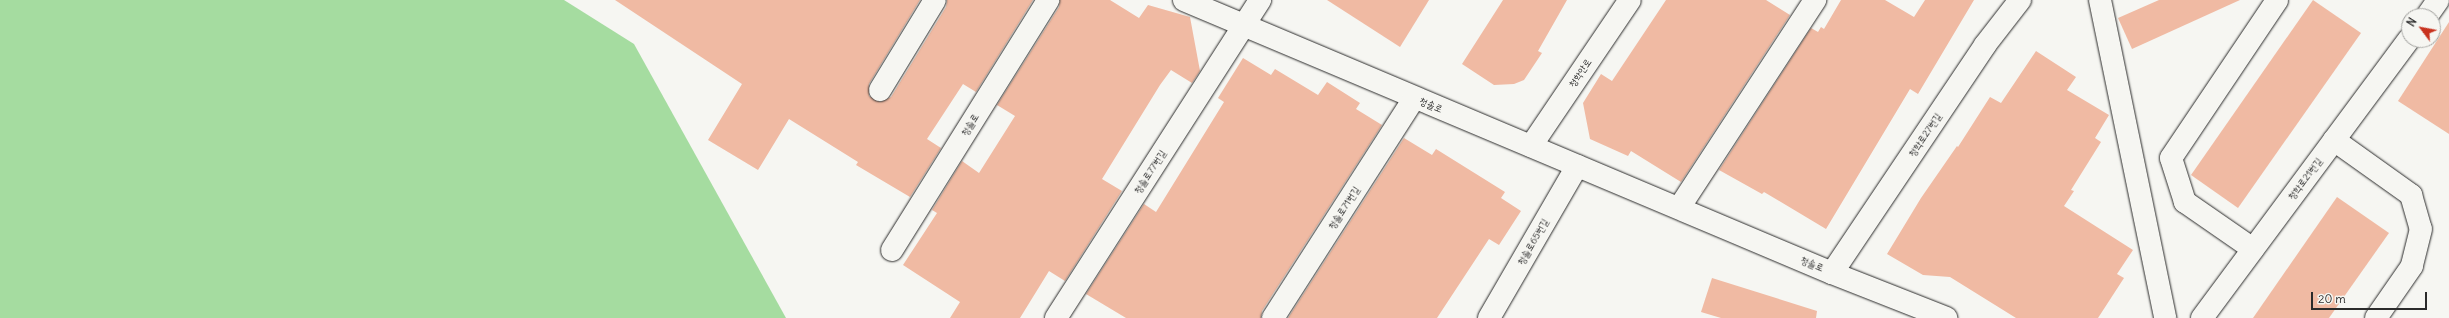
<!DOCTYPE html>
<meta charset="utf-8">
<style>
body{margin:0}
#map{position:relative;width:2449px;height:318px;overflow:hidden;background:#f6f6f2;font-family:Delius,"Poor Story",sans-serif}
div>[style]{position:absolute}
.green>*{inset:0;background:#a5dca0}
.building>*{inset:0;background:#f0baa3}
.roads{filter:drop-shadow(0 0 1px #2b2b2b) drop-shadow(0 0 1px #2b2b2b)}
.minor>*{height:22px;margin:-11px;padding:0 11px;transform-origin:11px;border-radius:11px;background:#f6f6f2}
span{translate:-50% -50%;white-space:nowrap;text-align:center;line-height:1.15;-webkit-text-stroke:4px #f6f6f2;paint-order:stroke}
.street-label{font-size:10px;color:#2b2b2b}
.north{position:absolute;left:2401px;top:8px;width:40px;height:40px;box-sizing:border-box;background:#f6f6f2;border:1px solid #a5a5a2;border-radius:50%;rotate:302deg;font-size:11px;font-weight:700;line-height:16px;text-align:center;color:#2b2b2b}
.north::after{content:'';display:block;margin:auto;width:14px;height:18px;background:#c8321e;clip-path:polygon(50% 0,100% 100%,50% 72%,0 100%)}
.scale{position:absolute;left:2311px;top:292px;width:116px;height:18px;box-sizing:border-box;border:2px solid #2b2b2b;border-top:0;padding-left:5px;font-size:12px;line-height:14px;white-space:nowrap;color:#2b2b2b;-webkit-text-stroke:3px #f6f6f2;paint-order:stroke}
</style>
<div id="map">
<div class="green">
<div style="clip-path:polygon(0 0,564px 0,634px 44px,786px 318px,0 318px)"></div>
</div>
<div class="building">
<div style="clip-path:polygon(615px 0,920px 0,869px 84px,869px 96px,880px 102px,891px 97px,946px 7px,947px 0,1033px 0,976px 92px,963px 84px,927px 139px,941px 148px,910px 197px,856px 165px,858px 162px,789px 119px,758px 170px,708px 140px,742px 84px)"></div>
<div style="clip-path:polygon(1060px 0,1110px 0,1139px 18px,1148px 5px,1190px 17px,1200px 71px,1192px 83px,1171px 70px,1160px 85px,1102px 179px,1122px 191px,1065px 281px,1049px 271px,1020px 318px,950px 318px,960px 302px,903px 265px,937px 213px,932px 210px,962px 161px,979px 173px,1015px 116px,997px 105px,1059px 7px)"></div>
<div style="clip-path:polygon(1327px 0,1429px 0,1400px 47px)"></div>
<div style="clip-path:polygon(1503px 0,1567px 0,1538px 51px,1542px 53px,1524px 80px,1514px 84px,1494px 85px,1462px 64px)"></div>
<div style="clip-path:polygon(1666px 0,1766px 0,1790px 15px,1681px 182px,1631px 151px,1628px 156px,1590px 139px,1583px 103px,1601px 74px,1612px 81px)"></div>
<div style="clip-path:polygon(1841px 0,1885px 0,1914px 17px,1925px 0,1974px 0,1918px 94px,1910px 89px,1826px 229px,1764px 192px,1762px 194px,1719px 170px,1811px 28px,1818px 32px,1821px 27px,1824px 29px)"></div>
<div style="clip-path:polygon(2159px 0,2240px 0,2132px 49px,2118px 18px)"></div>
<div style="clip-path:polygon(2313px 0,2361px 33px,2238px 208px,2191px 175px)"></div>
<div style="clip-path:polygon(2449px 22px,2449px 134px,2398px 101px)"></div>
<div style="clip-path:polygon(2036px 51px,2076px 77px,2067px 90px,2109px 115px,2095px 138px,2101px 142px,2071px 190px,2074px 191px,2064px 206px,2133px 250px,2117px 274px,2124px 278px,2098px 318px,2016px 318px,1950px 277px,1923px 275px,1887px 254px,1921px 198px,1957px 146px,1958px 147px,1990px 97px,2001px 103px)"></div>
<div style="clip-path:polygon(1243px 58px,1271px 75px,1275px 69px,1318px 95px,1327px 82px,1360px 103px,1356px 109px,1382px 125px,1262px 311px,1261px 318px,1126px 318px,1086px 294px,1144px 204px,1156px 212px,1224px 102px,1218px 98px)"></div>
<div style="clip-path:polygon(1404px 138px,1432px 155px,1436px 149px,1505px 192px,1501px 198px,1521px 211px,1499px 245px,1489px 239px,1437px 318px,1288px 318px)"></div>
<div style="clip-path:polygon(2337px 197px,2389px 233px,2329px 318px,2253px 318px)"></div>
<div style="clip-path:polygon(1712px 278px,1817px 311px,1816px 318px,1721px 318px,1701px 312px)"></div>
</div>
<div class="roads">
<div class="minor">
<div style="left:1184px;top:0;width:703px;rotate:22.85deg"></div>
<div style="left:1832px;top:273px;width:123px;rotate:21.5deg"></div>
<div style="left:2100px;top:0;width:325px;rotate:78.4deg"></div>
<div style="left:2427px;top:16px;width:19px;rotate:-55deg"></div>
<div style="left:880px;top:90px;width:105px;rotate:-58.6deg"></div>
<div style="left:2334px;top:140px;width:95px;rotate:35.5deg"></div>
<div style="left:2411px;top:195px;width:35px;rotate:74deg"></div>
<div style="left:2421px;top:229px;width:38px;rotate:104deg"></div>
<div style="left:2412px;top:266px;width:63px;rotate:124.7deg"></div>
<div style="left:1531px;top:146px;width:176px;rotate:-55.9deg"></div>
<div style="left:1679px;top:208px;width:249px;rotate:-56.8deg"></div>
<div style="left:2253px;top:249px;width:83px;rotate:-145.3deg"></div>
<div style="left:2185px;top:202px;width:46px;rotate:-107.7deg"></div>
<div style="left:2171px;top:158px;width:190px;rotate:-56.1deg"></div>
<div style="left:892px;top:250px;width:295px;rotate:-58deg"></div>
<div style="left:1832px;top:273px;width:275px;rotate:-56.1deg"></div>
<div style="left:1985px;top:45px;width:57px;rotate:-52.1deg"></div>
<div style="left:1056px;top:318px;width:378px;rotate:-57.3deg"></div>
<div style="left:1273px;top:318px;width:261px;rotate:-57.3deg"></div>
<div style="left:1489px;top:318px;width:176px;rotate:-59.9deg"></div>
<div style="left:2202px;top:318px;width:347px;rotate:-53.4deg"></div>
</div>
</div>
<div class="street-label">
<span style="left:1580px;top:73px;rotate:-56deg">청학안로</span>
<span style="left:1431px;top:105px;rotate:23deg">청솔로</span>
<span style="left:970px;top:125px;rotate:-58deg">청솔로</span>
<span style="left:1925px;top:135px;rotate:-56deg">청학로27번길</span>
<span style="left:1150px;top:172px;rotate:-57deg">청솔로77번길</span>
<span style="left:2305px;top:179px;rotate:-53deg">청학로21번길</span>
<span style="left:1344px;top:208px;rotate:-57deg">청솔로71번길</span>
<span style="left:1533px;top:242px;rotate:-60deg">청솔로65번길</span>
<span style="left:1812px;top:264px;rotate:23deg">청솔로</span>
</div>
<div class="north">N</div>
<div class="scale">20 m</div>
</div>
